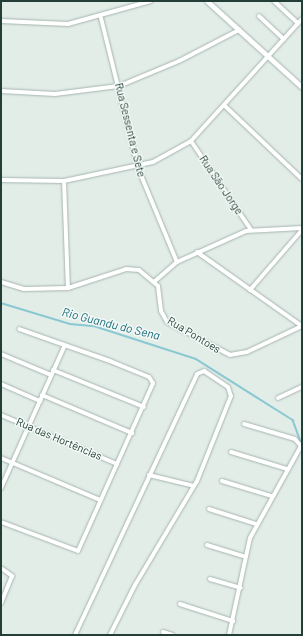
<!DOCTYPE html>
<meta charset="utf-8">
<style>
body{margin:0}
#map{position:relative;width:303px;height:636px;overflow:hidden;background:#e3ede8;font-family:Barlow,sans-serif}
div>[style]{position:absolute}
.stream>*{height:1.5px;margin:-0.75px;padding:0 0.75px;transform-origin:0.75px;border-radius:0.75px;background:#8ac8d2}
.roads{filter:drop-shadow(0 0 1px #a5b5af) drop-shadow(0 0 1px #a5b5af)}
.minor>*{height:4px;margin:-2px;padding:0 2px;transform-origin:2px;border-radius:2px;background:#fff}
.tertiary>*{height:5px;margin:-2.5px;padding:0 2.5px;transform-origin:2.5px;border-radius:2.5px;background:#fff}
span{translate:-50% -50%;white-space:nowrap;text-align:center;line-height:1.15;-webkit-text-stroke:3px #f3f9f6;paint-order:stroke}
.street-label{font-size:11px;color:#223e36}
.water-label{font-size:12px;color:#1b6c7b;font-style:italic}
.frame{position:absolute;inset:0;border:2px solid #223e36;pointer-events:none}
</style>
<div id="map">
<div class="stream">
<div style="left:1px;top:303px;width:72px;rotate:16.9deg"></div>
<div style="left:70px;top:324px;width:24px;rotate:5deg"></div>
<div style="left:94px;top:326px;width:107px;rotate:17.9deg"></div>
<div style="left:196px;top:359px;width:115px;rotate:32.2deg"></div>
<div style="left:293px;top:420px;width:27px;rotate:70deg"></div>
</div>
<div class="roads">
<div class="minor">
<div style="left:274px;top:1px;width:33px;rotate:43deg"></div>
<div style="left:259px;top:16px;width:34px;rotate:43deg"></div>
<div style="left:101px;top:18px;width:154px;rotate:76.1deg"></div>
<div style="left:138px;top:168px;width:102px;rotate:67.5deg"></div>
<div style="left:1px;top:21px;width:67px;rotate:2.6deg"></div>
<div style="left:68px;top:24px;width:86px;rotate:-15.5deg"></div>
<div style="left:1px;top:91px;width:54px;rotate:3.2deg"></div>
<div style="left:55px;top:94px;width:64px;rotate:-7.1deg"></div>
<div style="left:119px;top:86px;width:65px;rotate:-22.6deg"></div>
<div style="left:179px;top:61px;width:68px;rotate:-27.3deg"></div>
<div style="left:225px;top:106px;width:106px;rotate:43.5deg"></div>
<div style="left:191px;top:141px;width:107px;rotate:56deg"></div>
<div style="left:1px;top:180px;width:63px;rotate:0.9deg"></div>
<div style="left:64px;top:181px;width:91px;rotate:-12.1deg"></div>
<div style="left:153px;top:162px;width:43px;rotate:-28.9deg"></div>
<div style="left:191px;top:141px;width:165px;rotate:-47.7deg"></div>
<div style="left:64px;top:181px;width:107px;rotate:87.9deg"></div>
<div style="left:197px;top:252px;width:128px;rotate:35.2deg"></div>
<div style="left:155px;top:281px;width:29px;rotate:-41deg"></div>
<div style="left:177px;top:262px;width:76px;rotate:-24.2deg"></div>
<div style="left:246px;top:231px;width:56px;rotate:-3.1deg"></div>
<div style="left:1px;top:282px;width:24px;rotate:17deg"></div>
<div style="left:24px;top:289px;width:44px;rotate:-1.3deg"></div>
<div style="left:68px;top:288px;width:61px;rotate:-18.1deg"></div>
<div style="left:126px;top:269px;width:13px;rotate:4deg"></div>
<div style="left:139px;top:270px;width:25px;rotate:40deg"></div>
<div style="left:158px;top:286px;width:25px;rotate:83deg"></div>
<div style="left:161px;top:311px;width:13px;rotate:61deg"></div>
<div style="left:167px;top:322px;width:71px;rotate:27.6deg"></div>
<div style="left:230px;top:355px;width:17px;rotate:-10deg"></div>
<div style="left:247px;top:352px;width:61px;rotate:-25.3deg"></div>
<div style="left:250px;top:290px;width:79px;rotate:-49.1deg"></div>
<div style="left:1px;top:354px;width:54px;rotate:22.8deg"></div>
<div style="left:53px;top:370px;width:98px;rotate:22.1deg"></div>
<div style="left:1px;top:384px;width:43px;rotate:23.6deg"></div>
<div style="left:42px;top:395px;width:98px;rotate:22.9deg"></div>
<div style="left:278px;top:398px;width:26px;rotate:-25deg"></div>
<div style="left:1px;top:415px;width:126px;rotate:22.9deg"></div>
<div style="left:231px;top:452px;width:59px;rotate:16.9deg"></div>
<div style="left:1px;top:458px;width:108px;rotate:23deg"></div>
<div style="left:149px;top:475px;width:46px;rotate:13.7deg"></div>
<div style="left:222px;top:481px;width:51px;rotate:17deg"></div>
<div style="left:1px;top:488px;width:154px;rotate:-65.9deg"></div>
<div style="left:209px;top:509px;width:49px;rotate:17.7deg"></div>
<div style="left:1px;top:522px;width:82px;rotate:20.6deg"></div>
<div style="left:78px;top:551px;width:184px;rotate:-65.9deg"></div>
<div style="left:153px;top:383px;width:7px;rotate:-124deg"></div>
<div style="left:149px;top:377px;width:42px;rotate:-157.7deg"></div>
<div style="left:110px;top:361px;width:96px;rotate:-160.6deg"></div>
<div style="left:207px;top:545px;width:38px;rotate:17deg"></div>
<div style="left:1px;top:568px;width:14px;rotate:36deg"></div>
<div style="left:12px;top:576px;width:29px;rotate:112deg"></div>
<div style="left:210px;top:579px;width:32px;rotate:16deg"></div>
<div style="left:180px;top:604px;width:56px;rotate:17.8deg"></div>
<div style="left:163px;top:632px;width:10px;rotate:17deg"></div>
<div style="left:75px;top:635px;width:288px;rotate:-64.9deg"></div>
<div style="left:197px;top:374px;width:8px;rotate:-23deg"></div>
<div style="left:204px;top:371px;width:29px;rotate:34deg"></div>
<div style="left:228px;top:387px;width:9px;rotate:72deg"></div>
<div style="left:231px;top:396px;width:92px;rotate:111.8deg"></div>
<div style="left:197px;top:481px;width:121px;rotate:120.8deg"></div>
<div style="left:135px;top:585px;width:56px;rotate:116.6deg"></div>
<div style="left:229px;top:635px;width:99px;rotate:-77.8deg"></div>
<div style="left:250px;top:538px;width:105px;rotate:-61deg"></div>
<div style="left:301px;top:446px;width:9px;rotate:-131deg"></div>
<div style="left:295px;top:439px;width:53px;rotate:-163.6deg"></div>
</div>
<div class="tertiary">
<div style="left:207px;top:1px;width:128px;rotate:42.2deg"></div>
</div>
</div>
<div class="street-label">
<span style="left:130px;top:130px;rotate:76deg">Rua Sessenta e Sete</span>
<span style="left:221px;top:185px;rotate:56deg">Rua São Jorge</span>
<span style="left:194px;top:335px;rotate:31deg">Rua Pontoes</span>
<span style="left:59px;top:439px;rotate:23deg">Rua das Hortências</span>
</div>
<div class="water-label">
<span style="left:111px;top:324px;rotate:14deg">Rio Guandu do Sena</span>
</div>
<div class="frame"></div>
</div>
